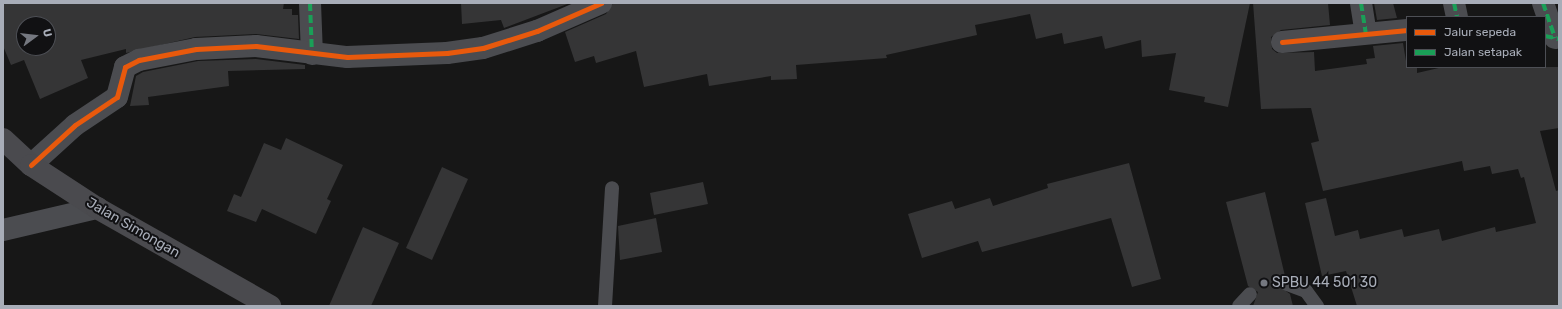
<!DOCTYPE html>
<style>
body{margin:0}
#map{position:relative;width:1562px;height:309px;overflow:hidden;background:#171717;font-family:Rubik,sans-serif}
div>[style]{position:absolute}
.building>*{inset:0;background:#353536}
.lane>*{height:14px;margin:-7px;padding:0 7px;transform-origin:7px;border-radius:7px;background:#4b4c50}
.street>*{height:22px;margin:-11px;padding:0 11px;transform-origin:11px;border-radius:11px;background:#4b4c50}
.secondary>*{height:22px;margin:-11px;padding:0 11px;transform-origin:11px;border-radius:11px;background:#4a4a4e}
.quiet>*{height:4px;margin-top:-2px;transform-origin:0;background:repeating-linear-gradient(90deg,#1a9f57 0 8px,transparent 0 12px)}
.cycleway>*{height:5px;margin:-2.5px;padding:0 2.5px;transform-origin:2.5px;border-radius:2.5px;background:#e8590c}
.dots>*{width:11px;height:11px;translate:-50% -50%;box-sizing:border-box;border:2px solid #111113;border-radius:50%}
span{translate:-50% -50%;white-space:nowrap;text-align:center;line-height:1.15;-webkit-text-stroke:4px #111113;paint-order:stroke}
.street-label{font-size:14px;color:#a8adb8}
.poi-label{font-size:14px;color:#a8adb8}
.left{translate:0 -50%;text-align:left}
.frame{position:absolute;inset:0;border:4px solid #a8adb8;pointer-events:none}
.legend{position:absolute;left:1406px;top:16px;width:140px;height:52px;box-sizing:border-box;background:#111113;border:1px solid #4d4f55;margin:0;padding:5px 7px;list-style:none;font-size:12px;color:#a8adb8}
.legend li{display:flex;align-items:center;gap:8px;height:20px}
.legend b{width:20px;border:1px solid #4d4f55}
.north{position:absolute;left:16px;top:16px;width:40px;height:40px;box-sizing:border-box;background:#111113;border:1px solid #4d4f55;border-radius:50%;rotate:75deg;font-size:11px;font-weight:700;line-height:16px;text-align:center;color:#a8adb8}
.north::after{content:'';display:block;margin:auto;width:14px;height:18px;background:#757880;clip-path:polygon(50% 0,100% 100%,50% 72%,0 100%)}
</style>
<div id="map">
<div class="building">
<div style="clip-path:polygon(evenodd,3px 3px,284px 3px,283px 9px,292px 9px,292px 15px,298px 15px,299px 39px,256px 34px,195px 37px,126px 53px,126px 49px,81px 60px,88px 78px,40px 99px,24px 60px,11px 65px,3px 46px,3px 3px,24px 24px,48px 24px,48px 48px,24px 48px,24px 24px)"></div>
<div style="clip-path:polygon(461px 3px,570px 3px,504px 28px,501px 20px,462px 24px)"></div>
<div style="clip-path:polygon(613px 3px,1250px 3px,1228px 107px,1204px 102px,1205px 97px,1169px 90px,1176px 53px,1142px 57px,1141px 40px,1105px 49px,1102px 36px,1064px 44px,1062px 33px,1036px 39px,1030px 14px,975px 25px,977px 35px,886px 55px,887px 58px,796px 65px,797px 79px,771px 80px,771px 76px,709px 86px,707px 74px,644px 87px,636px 51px,596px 63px,594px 56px,575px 62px,565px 32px,606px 14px)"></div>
<div style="clip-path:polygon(1253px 3px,1328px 3px,1330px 25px,1281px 30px,1271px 37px,1272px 49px,1277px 53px,1314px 52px,1315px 71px,1367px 64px,1366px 59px,1375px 58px,1373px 46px,1403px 43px,1407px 67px,1417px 67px,1417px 73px,1443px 67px,1559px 67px,1559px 128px,1540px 131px,1556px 191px,1559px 190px,1559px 306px,1357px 306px,1346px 271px,1322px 276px,1305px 203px,1326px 198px,1335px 236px,1358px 230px,1360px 239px,1402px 229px,1404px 237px,1439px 229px,1442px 241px,1495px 227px,1496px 232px,1536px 223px,1524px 177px,1521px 178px,1518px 169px,1492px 174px,1490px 166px,1464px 171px,1462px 161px,1323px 191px,1311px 143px,1319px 141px,1311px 108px,1261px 109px)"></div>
<div style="clip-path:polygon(1374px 3px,1393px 3px,1397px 18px,1377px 20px)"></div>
<div style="clip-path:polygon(256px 59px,305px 65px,305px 69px,228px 71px,229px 86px,148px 97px,149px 105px,130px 106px,136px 76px,143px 72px,198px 61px)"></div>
<div style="clip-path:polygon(286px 138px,343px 165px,327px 199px,331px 201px,316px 234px,262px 209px,256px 222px,227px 211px,234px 194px,241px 197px,264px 143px,281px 150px)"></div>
<div style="clip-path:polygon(1129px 163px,1161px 279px,1132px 287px,1111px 218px,982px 252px,978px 241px,922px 258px,908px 214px,952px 201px,955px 209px,990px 198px,993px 206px,1048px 188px,1047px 184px)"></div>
<div style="clip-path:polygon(442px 167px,468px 179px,432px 260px,406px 248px)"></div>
<div style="clip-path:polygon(703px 182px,708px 204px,654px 215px,650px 193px)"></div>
<div style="clip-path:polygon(1265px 192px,1285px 276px,1279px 286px,1290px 294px,1293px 306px,1253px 306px,1258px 292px,1248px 286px,1226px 202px)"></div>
<div style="clip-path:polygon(656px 218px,662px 252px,620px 260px,618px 226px)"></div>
<div style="clip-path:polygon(363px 227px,399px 243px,371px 306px,329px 306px)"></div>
</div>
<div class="lane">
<div style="left:1287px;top:284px;width:20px;rotate:20deg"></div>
<div style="left:1306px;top:291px;width:19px;rotate:54deg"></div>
<div style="left:605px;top:306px;width:118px;rotate:-86.6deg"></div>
<div style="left:1239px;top:306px;width:16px;rotate:-47deg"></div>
</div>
<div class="street">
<div style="left:310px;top:3px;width:51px;rotate:87.8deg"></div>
<div style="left:1361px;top:3px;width:30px;rotate:81deg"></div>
<div style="left:1454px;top:3px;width:14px;rotate:78deg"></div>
<div style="left:1543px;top:3px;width:37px;rotate:71deg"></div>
<div style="left:1282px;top:42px;width:126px;rotate:-5.5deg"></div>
<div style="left:31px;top:165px;width:59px;rotate:-42.3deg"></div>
<div style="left:75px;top:125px;width:50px;rotate:-33.7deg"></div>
<div style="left:117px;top:97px;width:31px;rotate:-75deg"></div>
<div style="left:125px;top:67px;width:16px;rotate:-27deg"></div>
<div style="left:139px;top:60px;width:58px;rotate:-10.9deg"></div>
<div style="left:196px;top:49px;width:60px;rotate:-2.9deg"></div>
<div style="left:256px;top:46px;width:92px;rotate:6.9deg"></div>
<div style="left:347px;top:57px;width:100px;rotate:-2.3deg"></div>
<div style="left:447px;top:53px;width:36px;rotate:-8deg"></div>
<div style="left:483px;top:48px;width:57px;rotate:-17.5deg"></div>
<div style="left:537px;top:31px;width:70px;rotate:-23.6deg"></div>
<div style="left:3px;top:230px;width:97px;rotate:-13.2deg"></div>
</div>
<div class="secondary">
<div style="left:3px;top:139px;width:38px;rotate:43deg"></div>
<div style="left:31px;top:165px;width:79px;rotate:33.1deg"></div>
<div style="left:97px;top:208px;width:199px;rotate:29.5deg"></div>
</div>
<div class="quiet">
<div style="left:310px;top:3px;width:51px;rotate:87.8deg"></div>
<div style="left:1361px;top:3px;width:30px;rotate:81deg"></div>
<div style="left:1454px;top:3px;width:14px;rotate:78deg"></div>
<div style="left:1543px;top:3px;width:37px;rotate:71deg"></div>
<div style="left:1545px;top:36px;width:14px;rotate:12deg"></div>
</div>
<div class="cycleway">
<div style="left:1282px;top:42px;width:126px;rotate:-5.5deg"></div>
<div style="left:31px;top:165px;width:59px;rotate:-42.3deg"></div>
<div style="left:75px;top:125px;width:50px;rotate:-33.7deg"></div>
<div style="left:117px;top:97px;width:31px;rotate:-75deg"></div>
<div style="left:125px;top:67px;width:16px;rotate:-27deg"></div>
<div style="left:139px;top:60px;width:58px;rotate:-10.9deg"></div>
<div style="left:196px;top:49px;width:60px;rotate:-2.9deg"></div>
<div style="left:256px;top:46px;width:92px;rotate:6.9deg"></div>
<div style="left:347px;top:57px;width:100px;rotate:-2.3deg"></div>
<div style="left:447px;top:53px;width:36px;rotate:-8deg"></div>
<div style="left:483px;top:48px;width:57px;rotate:-17.5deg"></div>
<div style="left:537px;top:31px;width:70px;rotate:-23.6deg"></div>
</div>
<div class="dots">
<div style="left:1264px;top:283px;background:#757880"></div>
</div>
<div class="street-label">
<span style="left:133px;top:228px;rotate:30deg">Jalan Simongan</span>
</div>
<div class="poi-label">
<span class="left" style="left:1272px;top:283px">SPBU 44 501 30</span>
</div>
<div class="frame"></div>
<ul class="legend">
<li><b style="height:5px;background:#e8590c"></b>Jalur sepeda</li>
<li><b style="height:5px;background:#1a9f57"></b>Jalan setapak</li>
</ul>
<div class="north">U</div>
</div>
